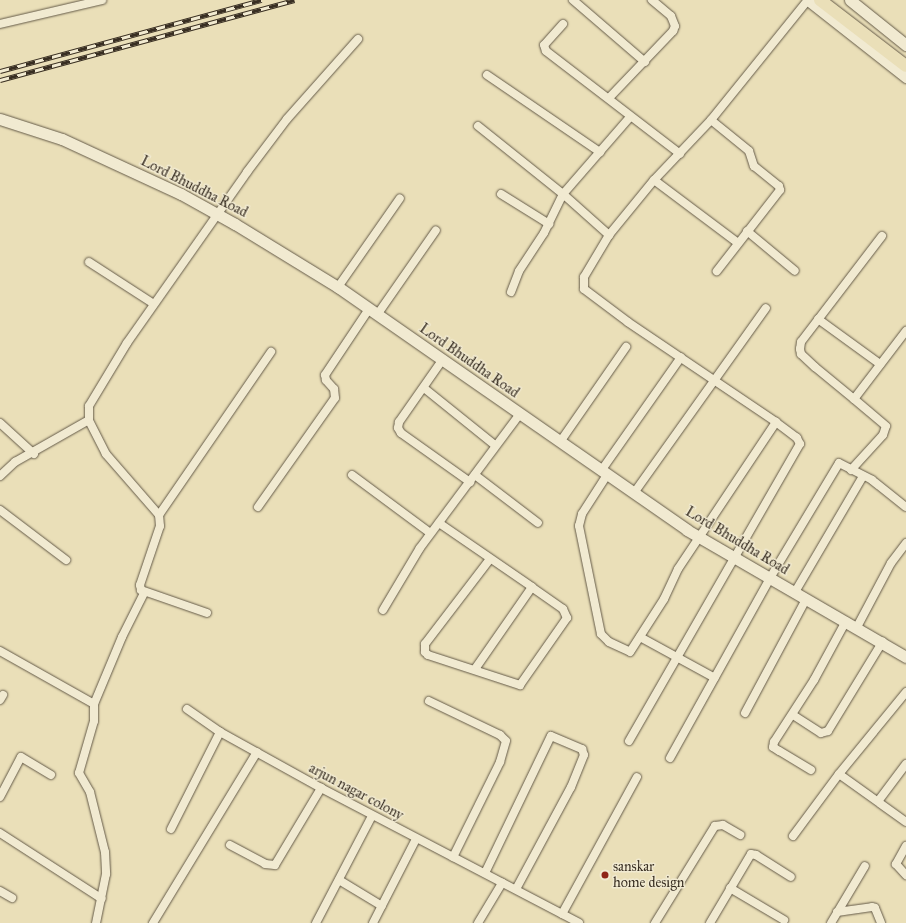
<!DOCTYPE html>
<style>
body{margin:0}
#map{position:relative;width:906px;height:923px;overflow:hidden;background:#eadfb8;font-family:"IM FELL Great Primer",serif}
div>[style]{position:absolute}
.roads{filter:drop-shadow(0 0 1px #645a48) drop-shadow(0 0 1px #645a48)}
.street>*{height:8px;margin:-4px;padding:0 4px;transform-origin:4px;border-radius:4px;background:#f1ead1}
.secondary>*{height:11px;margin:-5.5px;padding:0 5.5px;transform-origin:5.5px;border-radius:5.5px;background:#f1ead1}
.primary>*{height:12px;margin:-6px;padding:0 6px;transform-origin:6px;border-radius:6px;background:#eadfb8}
.rail>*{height:4.5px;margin-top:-2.25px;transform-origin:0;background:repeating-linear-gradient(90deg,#f1ead1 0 9px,#382e22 0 18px);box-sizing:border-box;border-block:1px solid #382e22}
.dots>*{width:11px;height:11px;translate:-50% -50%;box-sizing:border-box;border:2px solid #f1ead1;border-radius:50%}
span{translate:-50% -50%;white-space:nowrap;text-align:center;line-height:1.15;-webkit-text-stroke:3px #f1ead1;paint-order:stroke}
.street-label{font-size:14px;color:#382e22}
.poi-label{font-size:14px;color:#382e22}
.left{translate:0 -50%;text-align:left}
</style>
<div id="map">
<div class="roads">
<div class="street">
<div style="left:573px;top:0;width:95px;rotate:40.7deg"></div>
<div style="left:0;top:24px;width:105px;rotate:-13.2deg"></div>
<div style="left:563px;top:24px;width:28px;rotate:132deg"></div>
<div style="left:544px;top:45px;width:6px;rotate:72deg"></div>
<div style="left:546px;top:51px;width:169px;rotate:37.5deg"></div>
<div style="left:487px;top:75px;width:137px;rotate:34.3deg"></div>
<div style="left:609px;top:98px;width:93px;rotate:-46.3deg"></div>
<div style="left:673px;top:31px;width:5px;rotate:-68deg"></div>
<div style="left:675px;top:26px;width:11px;rotate:-112deg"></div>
<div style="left:671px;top:16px;width:25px;rotate:-140deg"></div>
<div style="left:711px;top:120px;width:49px;rotate:39.2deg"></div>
<div style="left:749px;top:151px;width:16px;rotate:72deg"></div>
<div style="left:754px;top:166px;width:32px;rotate:39deg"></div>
<div style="left:779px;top:186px;width:4px;rotate:76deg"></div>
<div style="left:780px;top:190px;width:103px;rotate:127.9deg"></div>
<div style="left:478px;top:126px;width:109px;rotate:38.7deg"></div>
<div style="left:563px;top:194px;width:62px;rotate:41.7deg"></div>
<div style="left:501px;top:194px;width:57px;rotate:32deg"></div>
<div style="left:747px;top:231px;width:62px;rotate:39.8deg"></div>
<div style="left:882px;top:236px;width:133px;rotate:127.4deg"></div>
<div style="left:801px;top:342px;width:7px;rotate:98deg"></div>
<div style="left:800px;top:349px;width:5px;rotate:79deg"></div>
<div style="left:801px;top:354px;width:19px;rotate:43deg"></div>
<div style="left:815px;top:367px;width:50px;rotate:39.4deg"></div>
<div style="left:854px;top:399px;width:86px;rotate:-52.6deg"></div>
<div style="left:738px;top:243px;width:105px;rotate:-143.1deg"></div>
<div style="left:654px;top:180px;width:83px;rotate:-46.5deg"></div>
<div style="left:711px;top:120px;width:154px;rotate:-51.1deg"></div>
<div style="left:89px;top:262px;width:77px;rotate:32.9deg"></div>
<div style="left:338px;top:287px;width:108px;rotate:-55.1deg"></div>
<div style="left:511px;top:292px;width:22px;rotate:-69deg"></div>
<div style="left:519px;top:271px;width:45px;rotate:-56.7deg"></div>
<div style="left:544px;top:233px;width:43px;rotate:-64deg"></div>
<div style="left:563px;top:194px;width:102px;rotate:-49deg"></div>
<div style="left:377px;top:315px;width:103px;rotate:-55.2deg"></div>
<div style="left:818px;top:319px;width:77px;rotate:36deg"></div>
<div style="left:443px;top:359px;width:77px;rotate:124.9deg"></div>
<div style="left:399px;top:422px;width:6px;rotate:99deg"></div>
<div style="left:398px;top:428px;width:6px;rotate:59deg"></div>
<div style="left:401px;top:433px;width:85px;rotate:35.4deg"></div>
<div style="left:424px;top:388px;width:91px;rotate:38.8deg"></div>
<div style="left:0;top:423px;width:46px;rotate:42.4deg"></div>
<div style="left:560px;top:442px;width:116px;rotate:-55.2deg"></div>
<div style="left:851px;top:470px;width:47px;rotate:-47.6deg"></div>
<div style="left:883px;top:435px;width:9px;rotate:-72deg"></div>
<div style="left:886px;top:426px;width:42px;rotate:-139.8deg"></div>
<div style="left:601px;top:471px;width:139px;rotate:-54.9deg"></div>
<div style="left:352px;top:475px;width:97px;rotate:36.6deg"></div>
<div style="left:475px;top:475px;width:79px;rotate:37.3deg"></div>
<div style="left:607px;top:475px;width:46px;rotate:122.7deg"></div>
<div style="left:582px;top:514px;width:12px;rotate:104deg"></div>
<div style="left:579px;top:526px;width:110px;rotate:78.5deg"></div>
<div style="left:601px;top:634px;width:11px;rotate:45deg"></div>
<div style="left:609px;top:642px;width:23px;rotate:25deg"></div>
<div style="left:630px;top:652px;width:63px;rotate:-57.3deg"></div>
<div style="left:664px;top:599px;width:33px;rotate:-65deg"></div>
<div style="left:678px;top:569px;width:177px;rotate:-56.3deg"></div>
<div style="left:0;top:476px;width:21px;rotate:-43deg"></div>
<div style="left:15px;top:462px;width:85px;rotate:-29.6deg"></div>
<div style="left:634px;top:493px;width:227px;rotate:-54.5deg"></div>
<div style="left:258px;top:507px;width:133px;rotate:-54.8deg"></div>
<div style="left:335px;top:398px;width:9px;rotate:-96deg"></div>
<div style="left:334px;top:389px;width:12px;rotate:-132deg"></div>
<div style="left:326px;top:380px;width:5px;rotate:-101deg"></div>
<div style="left:325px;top:375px;width:79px;rotate:-56.3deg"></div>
<div style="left:0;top:510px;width:83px;rotate:37.1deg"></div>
<div style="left:159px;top:515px;width:198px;rotate:-55.5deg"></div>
<div style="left:439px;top:523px;width:113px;rotate:34.5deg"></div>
<div style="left:532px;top:587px;width:100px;rotate:124.8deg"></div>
<div style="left:490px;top:559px;width:107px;rotate:127.4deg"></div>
<div style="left:425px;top:644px;width:8px;rotate:90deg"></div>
<div style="left:425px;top:652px;width:4px;rotate:45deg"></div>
<div style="left:428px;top:655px;width:97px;rotate:18.1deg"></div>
<div style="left:520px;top:685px;width:82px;rotate:-55deg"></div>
<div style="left:567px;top:618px;width:10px;rotate:-114deg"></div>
<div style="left:563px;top:609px;width:38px;rotate:-145deg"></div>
<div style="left:795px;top:592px;width:134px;rotate:-59.6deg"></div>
<div style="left:383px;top:610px;width:72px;rotate:-59.2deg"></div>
<div style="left:420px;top:548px;width:166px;rotate:-53.3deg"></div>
<div style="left:207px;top:613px;width:70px;rotate:-160.8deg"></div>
<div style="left:141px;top:590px;width:5px;rotate:-101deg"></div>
<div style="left:140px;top:585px;width:62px;rotate:-71.3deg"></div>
<div style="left:160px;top:526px;width:11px;rotate:-95deg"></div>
<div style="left:159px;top:515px;width:81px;rotate:-131deg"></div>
<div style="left:106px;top:454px;width:38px;rotate:-117deg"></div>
<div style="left:89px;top:420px;width:14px;rotate:-90deg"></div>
<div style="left:89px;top:406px;width:74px;rotate:-58.9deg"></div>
<div style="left:127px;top:343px;width:209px;rotate:-54.9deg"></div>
<div style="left:247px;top:172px;width:66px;rotate:-53deg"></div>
<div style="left:287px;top:119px;width:107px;rotate:-48.4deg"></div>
<div style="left:857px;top:627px;width:72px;rotate:-62deg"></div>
<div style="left:891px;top:563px;width:25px;rotate:-53deg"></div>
<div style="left:640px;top:637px;width:85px;rotate:28.7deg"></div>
<div style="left:0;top:651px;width:108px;rotate:29.4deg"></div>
<div style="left:94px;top:704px;width:17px;rotate:90deg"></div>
<div style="left:94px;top:721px;width:54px;rotate:106.1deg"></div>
<div style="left:79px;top:773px;width:22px;rotate:60deg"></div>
<div style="left:90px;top:792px;width:62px;rotate:76deg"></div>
<div style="left:105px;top:852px;width:22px;rotate:87deg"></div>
<div style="left:106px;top:874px;width:50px;rotate:101.5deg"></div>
<div style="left:0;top:700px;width:6px;rotate:-59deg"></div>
<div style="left:429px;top:701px;width:79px;rotate:25.6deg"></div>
<div style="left:500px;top:735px;width:8px;rotate:45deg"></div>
<div style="left:506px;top:741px;width:22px;rotate:106deg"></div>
<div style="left:500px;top:762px;width:106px;rotate:116.3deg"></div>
<div style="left:94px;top:704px;width:73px;rotate:-67.3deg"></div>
<div style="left:122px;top:637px;width:49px;rotate:-63.4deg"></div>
<div style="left:187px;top:709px;width:40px;rotate:34.9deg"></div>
<div style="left:745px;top:713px;width:129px;rotate:-61.8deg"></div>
<div style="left:793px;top:715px;width:33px;rotate:33deg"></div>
<div style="left:821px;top:733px;width:7px;rotate:-16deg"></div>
<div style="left:828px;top:731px;width:105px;rotate:-58.6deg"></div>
<div style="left:629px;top:741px;width:343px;rotate:-60.1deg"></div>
<div style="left:800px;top:444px;width:7px;rotate:-117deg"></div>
<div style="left:797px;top:438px;width:26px;rotate:-143deg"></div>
<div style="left:776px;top:422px;width:179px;rotate:-146deg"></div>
<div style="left:628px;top:322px;width:55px;rotate:-143.1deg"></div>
<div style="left:584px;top:289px;width:12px;rotate:-90deg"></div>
<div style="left:584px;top:277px;width:49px;rotate:-59.2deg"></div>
<div style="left:609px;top:235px;width:71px;rotate:-50.7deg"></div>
<div style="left:670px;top:758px;width:206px;rotate:-60.9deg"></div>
<div style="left:770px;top:578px;width:134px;rotate:-59deg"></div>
<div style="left:839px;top:463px;width:37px;rotate:27deg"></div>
<div style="left:872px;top:480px;width:43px;rotate:38.5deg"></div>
<div style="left:811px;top:770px;width:37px;rotate:-149deg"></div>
<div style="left:779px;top:751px;width:7px;rotate:-146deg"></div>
<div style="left:773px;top:747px;width:5px;rotate:-79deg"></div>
<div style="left:774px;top:742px;width:74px;rotate:-57.2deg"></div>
<div style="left:814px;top:680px;width:67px;rotate:-61.5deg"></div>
<div style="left:839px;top:774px;width:106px;rotate:-50.7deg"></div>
<div style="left:0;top:797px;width:45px;rotate:-62.3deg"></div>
<div style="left:21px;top:757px;width:35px;rotate:31deg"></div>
<div style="left:879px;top:800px;width:45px;rotate:-53.1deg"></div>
<div style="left:171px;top:829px;width:109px;rotate:-63.2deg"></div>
<div style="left:220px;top:732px;width:115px;rotate:29deg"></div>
<div style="left:321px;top:788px;width:291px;rotate:27.6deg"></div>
<div style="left:0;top:833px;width:121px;rotate:32.9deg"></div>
<div style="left:793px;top:836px;width:77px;rotate:-53.4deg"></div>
<div style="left:839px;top:774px;width:82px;rotate:35.6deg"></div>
<div style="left:230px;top:845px;width:40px;rotate:28deg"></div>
<div style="left:265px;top:864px;width:10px;rotate:6deg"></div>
<div style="left:275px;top:865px;width:90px;rotate:-59.1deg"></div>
<div style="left:906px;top:846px;width:21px;rotate:119deg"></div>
<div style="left:896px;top:864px;width:15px;rotate:48deg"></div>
<div style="left:485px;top:873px;width:152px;rotate:-64.3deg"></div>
<div style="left:551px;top:736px;width:34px;rotate:23deg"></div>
<div style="left:582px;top:749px;width:6px;rotate:72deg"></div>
<div style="left:584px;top:755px;width:35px;rotate:112deg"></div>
<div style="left:571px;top:787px;width:116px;rotate:118.3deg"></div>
<div style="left:339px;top:880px;width:50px;rotate:31.2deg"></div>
<div style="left:730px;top:888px;width:63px;rotate:30.7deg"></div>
<div style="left:0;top:891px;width:14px;rotate:30deg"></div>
<div style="left:837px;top:912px;width:35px;rotate:-8deg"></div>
<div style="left:872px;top:907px;width:3px;rotate:18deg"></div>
<div style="left:875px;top:908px;width:16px;rotate:68deg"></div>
<div style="left:562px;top:914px;width:156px;rotate:-61.3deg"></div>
<div style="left:153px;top:923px;width:200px;rotate:-58.7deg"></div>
<div style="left:316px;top:923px;width:121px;rotate:-62.4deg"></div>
<div style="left:373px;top:923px;width:94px;rotate:-62.9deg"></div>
<div style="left:478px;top:923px;width:47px;rotate:-59deg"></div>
<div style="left:655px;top:923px;width:114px;rotate:-58.3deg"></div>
<div style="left:715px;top:826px;width:8px;rotate:-7deg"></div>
<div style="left:723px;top:825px;width:20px;rotate:30deg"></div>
<div style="left:710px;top:923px;width:80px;rotate:-59.3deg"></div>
<div style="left:751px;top:854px;width:5px;rotate:11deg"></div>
<div style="left:756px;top:855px;width:41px;rotate:32.2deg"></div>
<div style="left:831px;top:923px;width:66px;rotate:-59.2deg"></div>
</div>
<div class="secondary">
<div style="left:808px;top:0;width:125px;rotate:38.2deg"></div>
<div style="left:850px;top:0;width:72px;rotate:38.8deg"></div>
<div style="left:0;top:119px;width:65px;rotate:17.9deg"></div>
<div style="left:62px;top:139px;width:131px;rotate:24.8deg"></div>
<div style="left:181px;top:194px;width:62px;rotate:29.1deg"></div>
<div style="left:235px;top:224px;width:121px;rotate:31.5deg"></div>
<div style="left:338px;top:287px;width:425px;rotate:34.8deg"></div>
<div style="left:687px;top:530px;width:253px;rotate:30.1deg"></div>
</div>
<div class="primary">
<div style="left:820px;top:0;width:108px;rotate:37.5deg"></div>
</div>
</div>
<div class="rail">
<div style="left:0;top:71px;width:271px;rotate:-15.2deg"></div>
<div style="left:0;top:80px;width:305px;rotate:-15.2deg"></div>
</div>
<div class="dots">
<div style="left:605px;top:875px;background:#8f2418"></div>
</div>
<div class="street-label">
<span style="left:194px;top:187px;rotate:27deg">Lord Bhuddha Road</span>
<span style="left:469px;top:361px;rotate:35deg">Lord Bhuddha Road</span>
<span style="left:737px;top:541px;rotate:31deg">Lord Bhuddha Road</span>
<span style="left:356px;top:792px;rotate:28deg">arjun nagar colony</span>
</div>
<div class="poi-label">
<span class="left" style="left:613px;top:875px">sanskar<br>home design</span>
</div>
</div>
